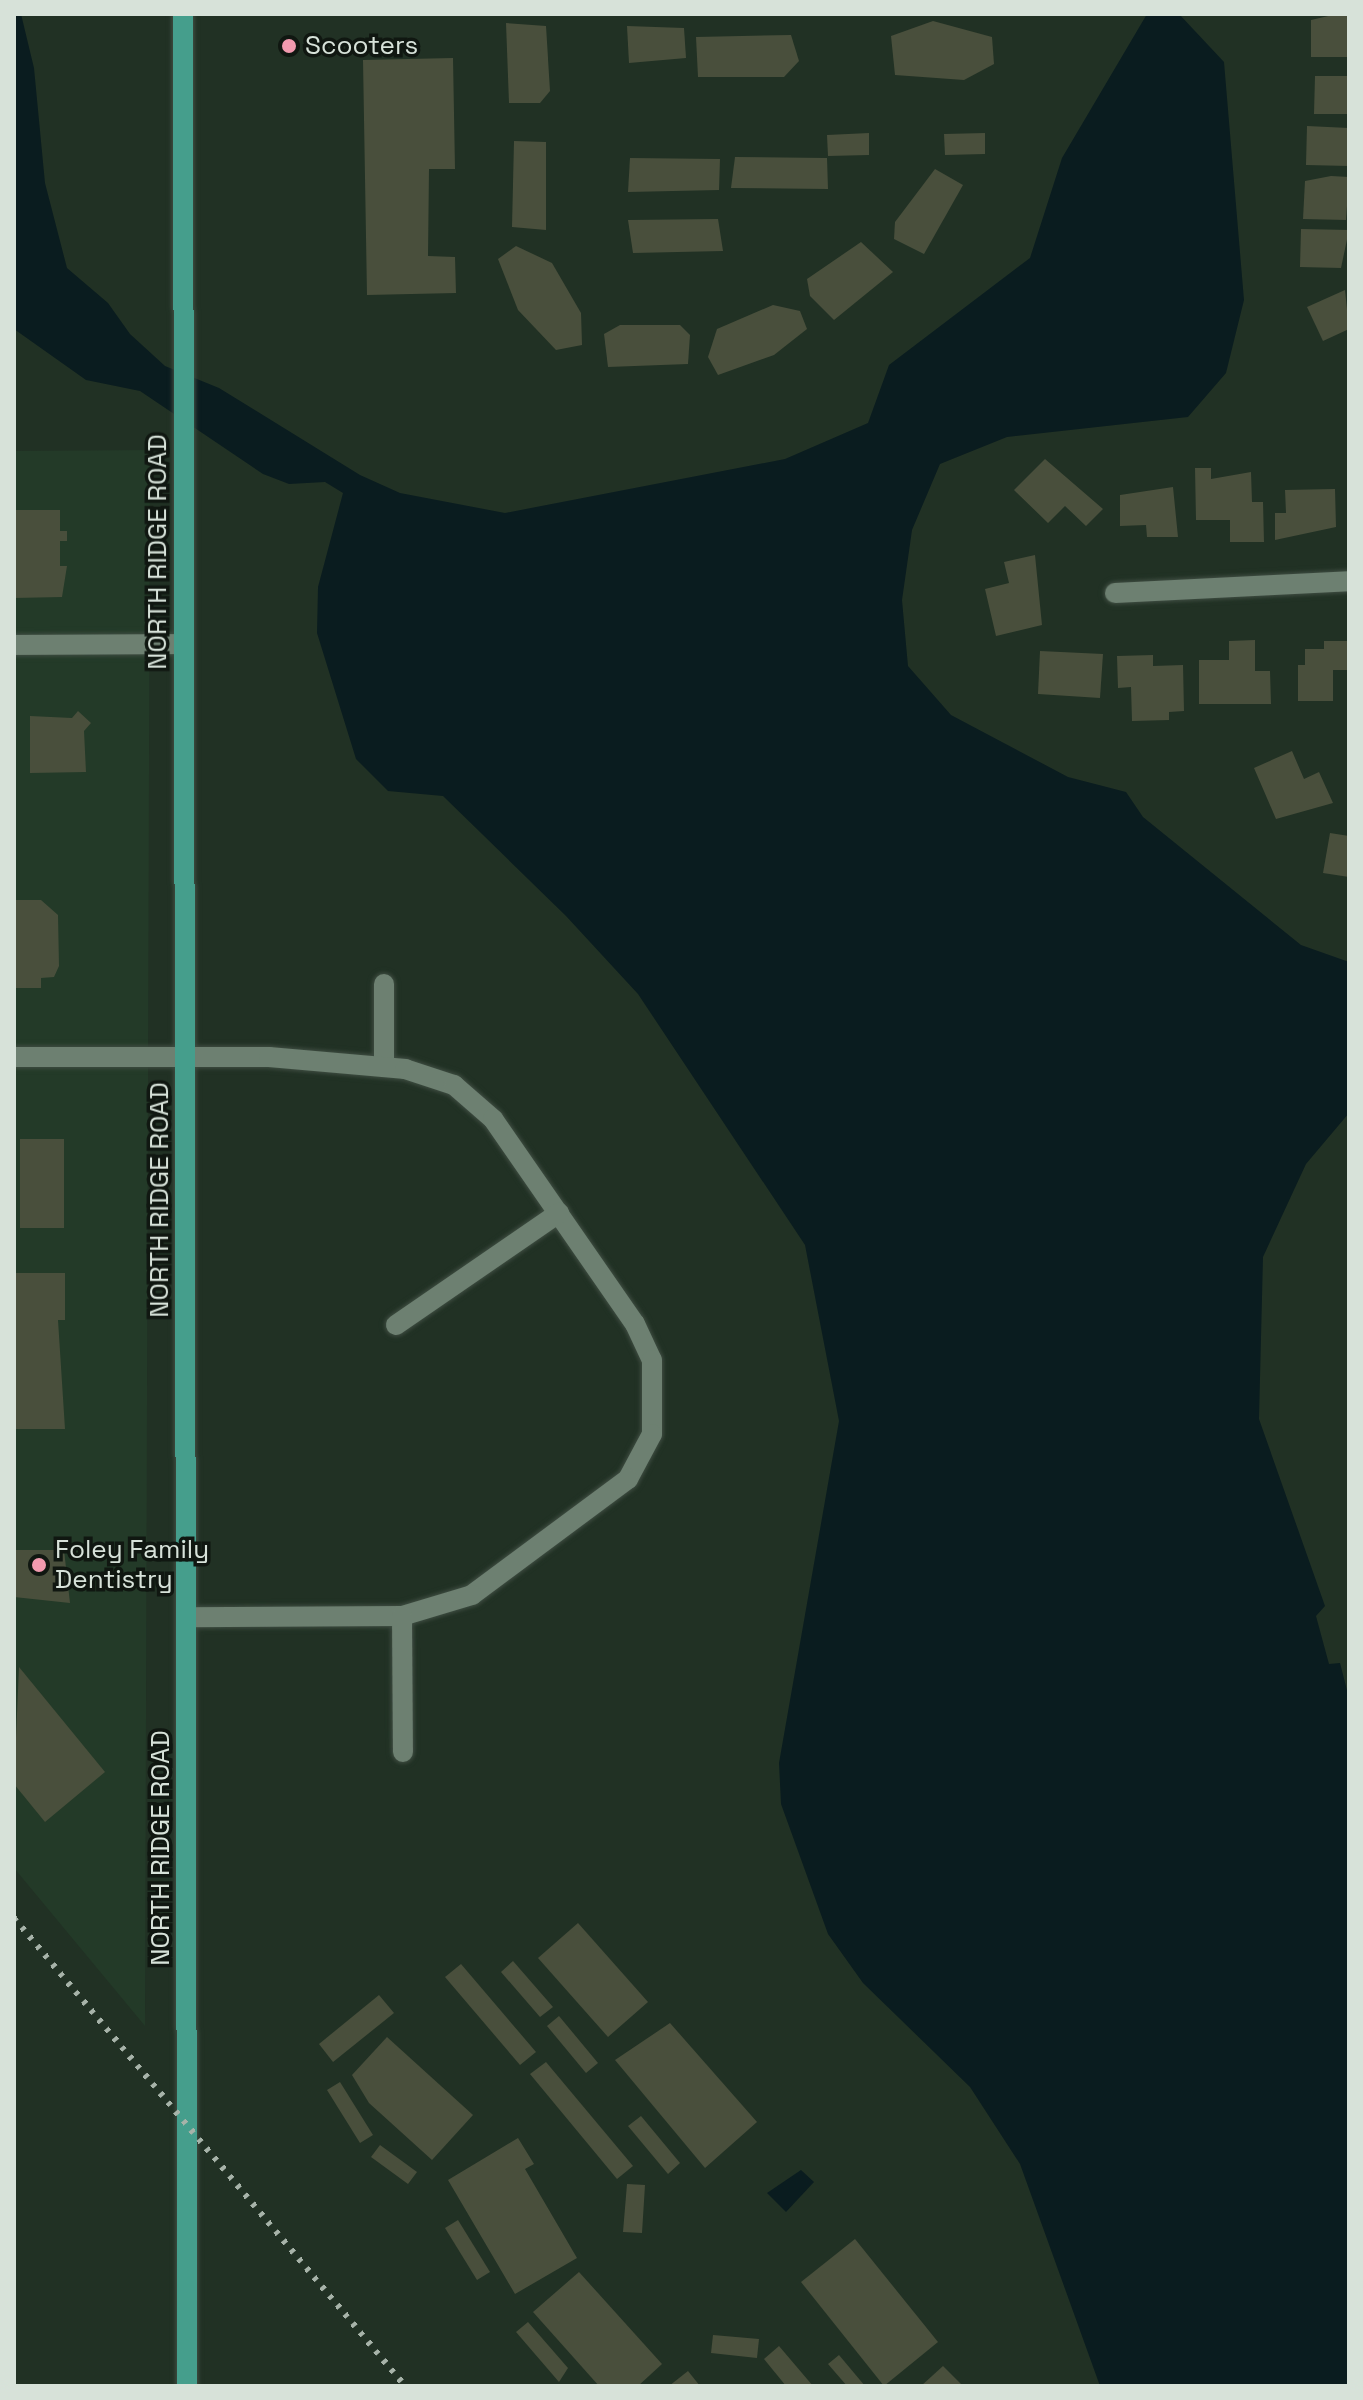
<!DOCTYPE html>
<style>
body{margin:0}
#map{position:relative;width:1363px;height:2400px;overflow:hidden;background:#213124;font-family:"Space Grotesk",sans-serif}
div>[style]{position:absolute}
.built>*{inset:0;background:#233a28}
.water>*{inset:0;background:#0a1c1f}
.building>*{inset:0;background:#494f3c}
.roads{filter:drop-shadow(0 0 2px #3f4d42) drop-shadow(0 0 2px #3f4d42)}
.minor>*{height:20px;margin:-10px;padding:0 10px;transform-origin:10px;border-radius:10px;background:#6d8071}
.major>*{height:20px;margin:-10px;padding:0 10px;transform-origin:10px;border-radius:10px;background:#459e8c}
.rail>*{height:6px;margin-top:-3px;transform-origin:0;background:repeating-linear-gradient(90deg,#a7b3a9 0 4px,transparent 0 12px)}
.dots>*{width:22px;height:22px;translate:-50% -50%;box-sizing:border-box;border:4px solid #101711;border-radius:50%}
span{translate:-50% -50%;white-space:nowrap;text-align:center;line-height:1.15;-webkit-text-stroke:7px #101711;paint-order:stroke}
.poi-label{font-size:26px;color:#d7e2d9}
.left{translate:0 -50%;text-align:left}
.street-label{font-size:26px;color:#d7e2d9}
.frame{position:absolute;inset:0;border:16px solid #d7e2d9;pointer-events:none}
</style>
<div id="map">
<div class="built">
<div style="clip-path:polygon(150px 450px,145px 2026px,14px 1868px,14px 451px)"></div>
</div>
<div class="water">
<div style="clip-path:polygon(14px 14px,21px 14px,34px 68px,45px 183px,67px 268px,108px 303px,130px 334px,165px 366px,219px 388px,360px 475px,400px 493px,505px 513px,785px 459px,868px 423px,889px 365px,1030px 258px,1062px 158px,1147px 14px,1179px 14px,1224px 62px,1244px 300px,1226px 373px,1188px 417px,1007px 437px,940px 464px,912px 530px,902px 600px,908px 666px,951px 715px,1068px 777px,1126px 792px,1143px 817px,1301px 945px,1349px 962px,1349px 1113px,1306px 1164px,1263px 1257px,1259px 1419px,1325px 1606px,1316px 1616px,1329px 1664px,1340px 1663px,1349px 1698px,1349px 2386px,1100px 2386px,1020px 2164px,970px 2087px,863px 1983px,828px 1934px,781px 1804px,779px 1763px,839px 1421px,805px 1245px,638px 994px,566px 916px,443px 796px,388px 791px,356px 759px,317px 633px,318px 587px,343px 493px,325px 482px,289px 484px,263px 474px,140px 391px,86px 380px,14px 329px)"></div>
<div style="clip-path:polygon(801px 2170px,814px 2182px,786px 2212px,767px 2193px)"></div>
</div>
<div class="building">
<div style="clip-path:polygon(1337px 14px,1349px 14px,1349px 57px,1311px 57px,1311px 20px)"></div>
<div style="clip-path:polygon(933px 21px,992px 37px,994px 64px,964px 80px,895px 75px,891px 36px)"></div>
<div style="clip-path:polygon(506px 23px,546px 26px,550px 91px,540px 103px,509px 103px)"></div>
<div style="clip-path:polygon(627px 26px,684px 28px,686px 58px,629px 63px)"></div>
<div style="clip-path:polygon(791px 35px,799px 61px,784px 77px,698px 77px,696px 37px)"></div>
<div style="clip-path:polygon(290px 36px,299px 45px,288px 56px,279px 48px)"></div>
<div style="clip-path:polygon(453px 58px,455px 169px,429px 169px,428px 256px,455px 257px,456px 293px,367px 295px,363px 60px)"></div>
<div style="clip-path:polygon(1315px 76px,1349px 76px,1349px 114px,1314px 114px)"></div>
<div style="clip-path:polygon(1307px 126px,1349px 128px,1349px 166px,1306px 165px)"></div>
<div style="clip-path:polygon(869px 133px,869px 155px,828px 156px,827px 135px)"></div>
<div style="clip-path:polygon(985px 133px,985px 154px,945px 155px,944px 134px)"></div>
<div style="clip-path:polygon(514px 141px,546px 142px,546px 230px,512px 227px)"></div>
<div style="clip-path:polygon(735px 157px,827px 158px,828px 189px,731px 188px)"></div>
<div style="clip-path:polygon(630px 158px,720px 159px,719px 190px,628px 192px)"></div>
<div style="clip-path:polygon(935px 169px,963px 185px,924px 254px,894px 239px,895px 222px)"></div>
<div style="clip-path:polygon(1331px 176px,1349px 177px,1346px 220px,1303px 219px,1305px 181px)"></div>
<div style="clip-path:polygon(718px 219px,723px 251px,633px 253px,628px 220px)"></div>
<div style="clip-path:polygon(1301px 229px,1349px 230px,1341px 268px,1300px 267px)"></div>
<div style="clip-path:polygon(861px 242px,893px 272px,834px 320px,810px 296px,807px 279px)"></div>
<div style="clip-path:polygon(516px 246px,552px 263px,581px 313px,582px 345px,556px 350px,518px 310px,498px 259px)"></div>
<div style="clip-path:polygon(1345px 290px,1349px 329px,1323px 341px,1307px 307px)"></div>
<div style="clip-path:polygon(773px 305px,800px 311px,807px 329px,774px 355px,718px 375px,708px 357px,717px 329px)"></div>
<div style="clip-path:polygon(620px 325px,680px 325px,690px 335px,688px 364px,608px 367px,604px 334px)"></div>
<div style="clip-path:polygon(1045px 459px,1103px 509px,1086px 526px,1065px 506px,1048px 523px,1014px 490px)"></div>
<div style="clip-path:polygon(1195px 468px,1211px 468px,1211px 479px,1251px 472px,1252px 502px,1263px 502px,1264px 542px,1230px 542px,1230px 520px,1196px 520px)"></div>
<div style="clip-path:polygon(1173px 487px,1178px 537px,1147px 537px,1146px 525px,1120px 526px,1120px 495px)"></div>
<div style="clip-path:polygon(1335px 489px,1336px 527px,1275px 540px,1275px 513px,1286px 513px,1285px 490px)"></div>
<div style="clip-path:polygon(14px 510px,60px 510px,60px 531px,67px 531px,67px 541px,60px 541px,60px 566px,67px 566px,62px 597px,14px 598px)"></div>
<div style="clip-path:polygon(1035px 555px,1042px 625px,996px 636px,985px 589px,1009px 583px,1004px 562px)"></div>
<div style="clip-path:polygon(1255px 640px,1255px 671px,1270px 671px,1271px 704px,1199px 704px,1199px 660px,1229px 660px,1229px 641px)"></div>
<div style="clip-path:polygon(1324px 641px,1347px 641px,1347px 670px,1333px 670px,1333px 701px,1298px 701px,1298px 665px,1305px 665px,1305px 649px,1324px 649px)"></div>
<div style="clip-path:polygon(1040px 651px,1103px 654px,1100px 698px,1038px 694px)"></div>
<div style="clip-path:polygon(1153px 655px,1153px 666px,1183px 665px,1184px 711px,1169px 712px,1169px 720px,1132px 721px,1131px 687px,1118px 688px,1117px 656px)"></div>
<div style="clip-path:polygon(78px 711px,91px 723px,84px 731px,86px 772px,30px 773px,30px 716px,72px 718px)"></div>
<div style="clip-path:polygon(1292px 751px,1304px 779px,1319px 772px,1333px 803px,1276px 819px,1254px 768px)"></div>
<div style="clip-path:polygon(1330px 833px,1349px 836px,1349px 877px,1323px 873px)"></div>
<div style="clip-path:polygon(14px 900px,41px 900px,58px 915px,59px 966px,54px 977px,41px 978px,41px 988px,14px 988px)"></div>
<div style="clip-path:polygon(20px 1139px,64px 1139px,64px 1228px,20px 1228px)"></div>
<div style="clip-path:polygon(14px 1273px,65px 1273px,65px 1320px,58px 1320px,65px 1429px,14px 1429px)"></div>
<div style="clip-path:polygon(14px 1550px,64px 1550px,70px 1603px,14px 1597px)"></div>
<div style="clip-path:polygon(19px 1667px,105px 1772px,45px 1822px,14px 1784px)"></div>
<div style="clip-path:polygon(578px 1923px,648px 2002px,608px 2037px,538px 1958px)"></div>
<div style="clip-path:polygon(513px 1961px,553px 2007px,540px 2017px,501px 1972px)"></div>
<div style="clip-path:polygon(461px 1964px,536px 2052px,520px 2065px,445px 1977px)"></div>
<div style="clip-path:polygon(379px 1995px,394px 2013px,333px 2062px,319px 2044px)"></div>
<div style="clip-path:polygon(559px 2016px,598px 2063px,586px 2073px,547px 2026px)"></div>
<div style="clip-path:polygon(670px 2023px,757px 2122px,705px 2168px,615px 2060px)"></div>
<div style="clip-path:polygon(387px 2037px,473px 2115px,432px 2160px,369px 2103px,352px 2075px)"></div>
<div style="clip-path:polygon(546px 2062px,633px 2166px,617px 2179px,530px 2074px)"></div>
<div style="clip-path:polygon(340px 2082px,373px 2135px,360px 2143px,327px 2090px)"></div>
<div style="clip-path:polygon(641px 2116px,680px 2163px,668px 2174px,628px 2126px)"></div>
<div style="clip-path:polygon(518px 2138px,534px 2164px,525px 2169px,577px 2258px,515px 2294px,448px 2180px)"></div>
<div style="clip-path:polygon(380px 2145px,417px 2172px,408px 2184px,371px 2157px)"></div>
<div style="clip-path:polygon(627px 2184px,645px 2185px,642px 2233px,623px 2232px)"></div>
<div style="clip-path:polygon(458px 2220px,490px 2272px,477px 2280px,445px 2228px)"></div>
<div style="clip-path:polygon(855px 2239px,938px 2342px,884px 2386px,801px 2282px)"></div>
<div style="clip-path:polygon(579px 2272px,662px 2364px,638px 2386px,599px 2386px,533px 2312px)"></div>
<div style="clip-path:polygon(528px 2322px,568px 2368px,559px 2382px,516px 2332px)"></div>
<div style="clip-path:polygon(713px 2335px,759px 2339px,757px 2358px,711px 2353px)"></div>
<div style="clip-path:polygon(779px 2346px,813px 2386px,786px 2386px,764px 2359px)"></div>
<div style="clip-path:polygon(839px 2355px,865px 2386px,847px 2386px,828px 2364px)"></div>
<div style="clip-path:polygon(943px 2366px,963px 2386px,921px 2386px)"></div>
<div style="clip-path:polygon(688px 2371px,700px 2386px,669px 2386px)"></div>
</div>
<div class="roads">
<div class="minor">
<div style="left:1115px;top:593px;width:234px;rotate:-2.9deg"></div>
<div style="left:14px;top:645px;width:170px;rotate:-0.3deg"></div>
<div style="left:384px;top:984px;width:83px;rotate:90deg"></div>
<div style="left:14px;top:1057px;width:255px"></div>
<div style="left:269px;top:1057px;width:137px;rotate:5deg"></div>
<div style="left:405px;top:1069px;width:52px;rotate:18.1deg"></div>
<div style="left:454px;top:1085px;width:52px;rotate:41.1deg"></div>
<div style="left:493px;top:1119px;width:249px;rotate:55.3deg"></div>
<div style="left:635px;top:1324px;width:40px;rotate:65deg"></div>
<div style="left:652px;top:1360px;width:74px;rotate:90deg"></div>
<div style="left:652px;top:1434px;width:51px;rotate:118.1deg"></div>
<div style="left:628px;top:1479px;width:194px;rotate:143.4deg"></div>
<div style="left:472px;top:1595px;width:73px;rotate:163.3deg"></div>
<div style="left:402px;top:1616px;width:215px;rotate:179.7deg"></div>
<div style="left:396px;top:1325px;width:198px;rotate:-34.5deg"></div>
<div style="left:402px;top:1616px;width:136px;rotate:89.6deg"></div>
</div>
<div class="major">
<div style="left:183px;top:14px;width:2372px;rotate:89.9deg"></div>
</div>
</div>
<div class="rail">
<div style="left:14px;top:1918px;width:610px;rotate:50.12deg"></div>
</div>
<div class="dots">
<div style="left:289px;top:46px;background:#f29aaf"></div>
<div style="left:39px;top:1565px;background:#f29aaf"></div>
</div>
<div class="poi-label">
<span class="left" style="left:305px;top:46px">Scooters</span>
<span class="left" style="left:55px;top:1565px">Foley Family<br>Dentistry</span>
</div>
<div class="street-label">
<span style="left:158px;top:552px;rotate:-90deg">NORTH RIDGE ROAD</span>
<span style="left:160px;top:1200px;rotate:-90deg">NORTH RIDGE ROAD</span>
<span style="left:161px;top:1848px;rotate:-90deg">NORTH RIDGE ROAD</span>
</div>
<div class="frame"></div>
</div>
